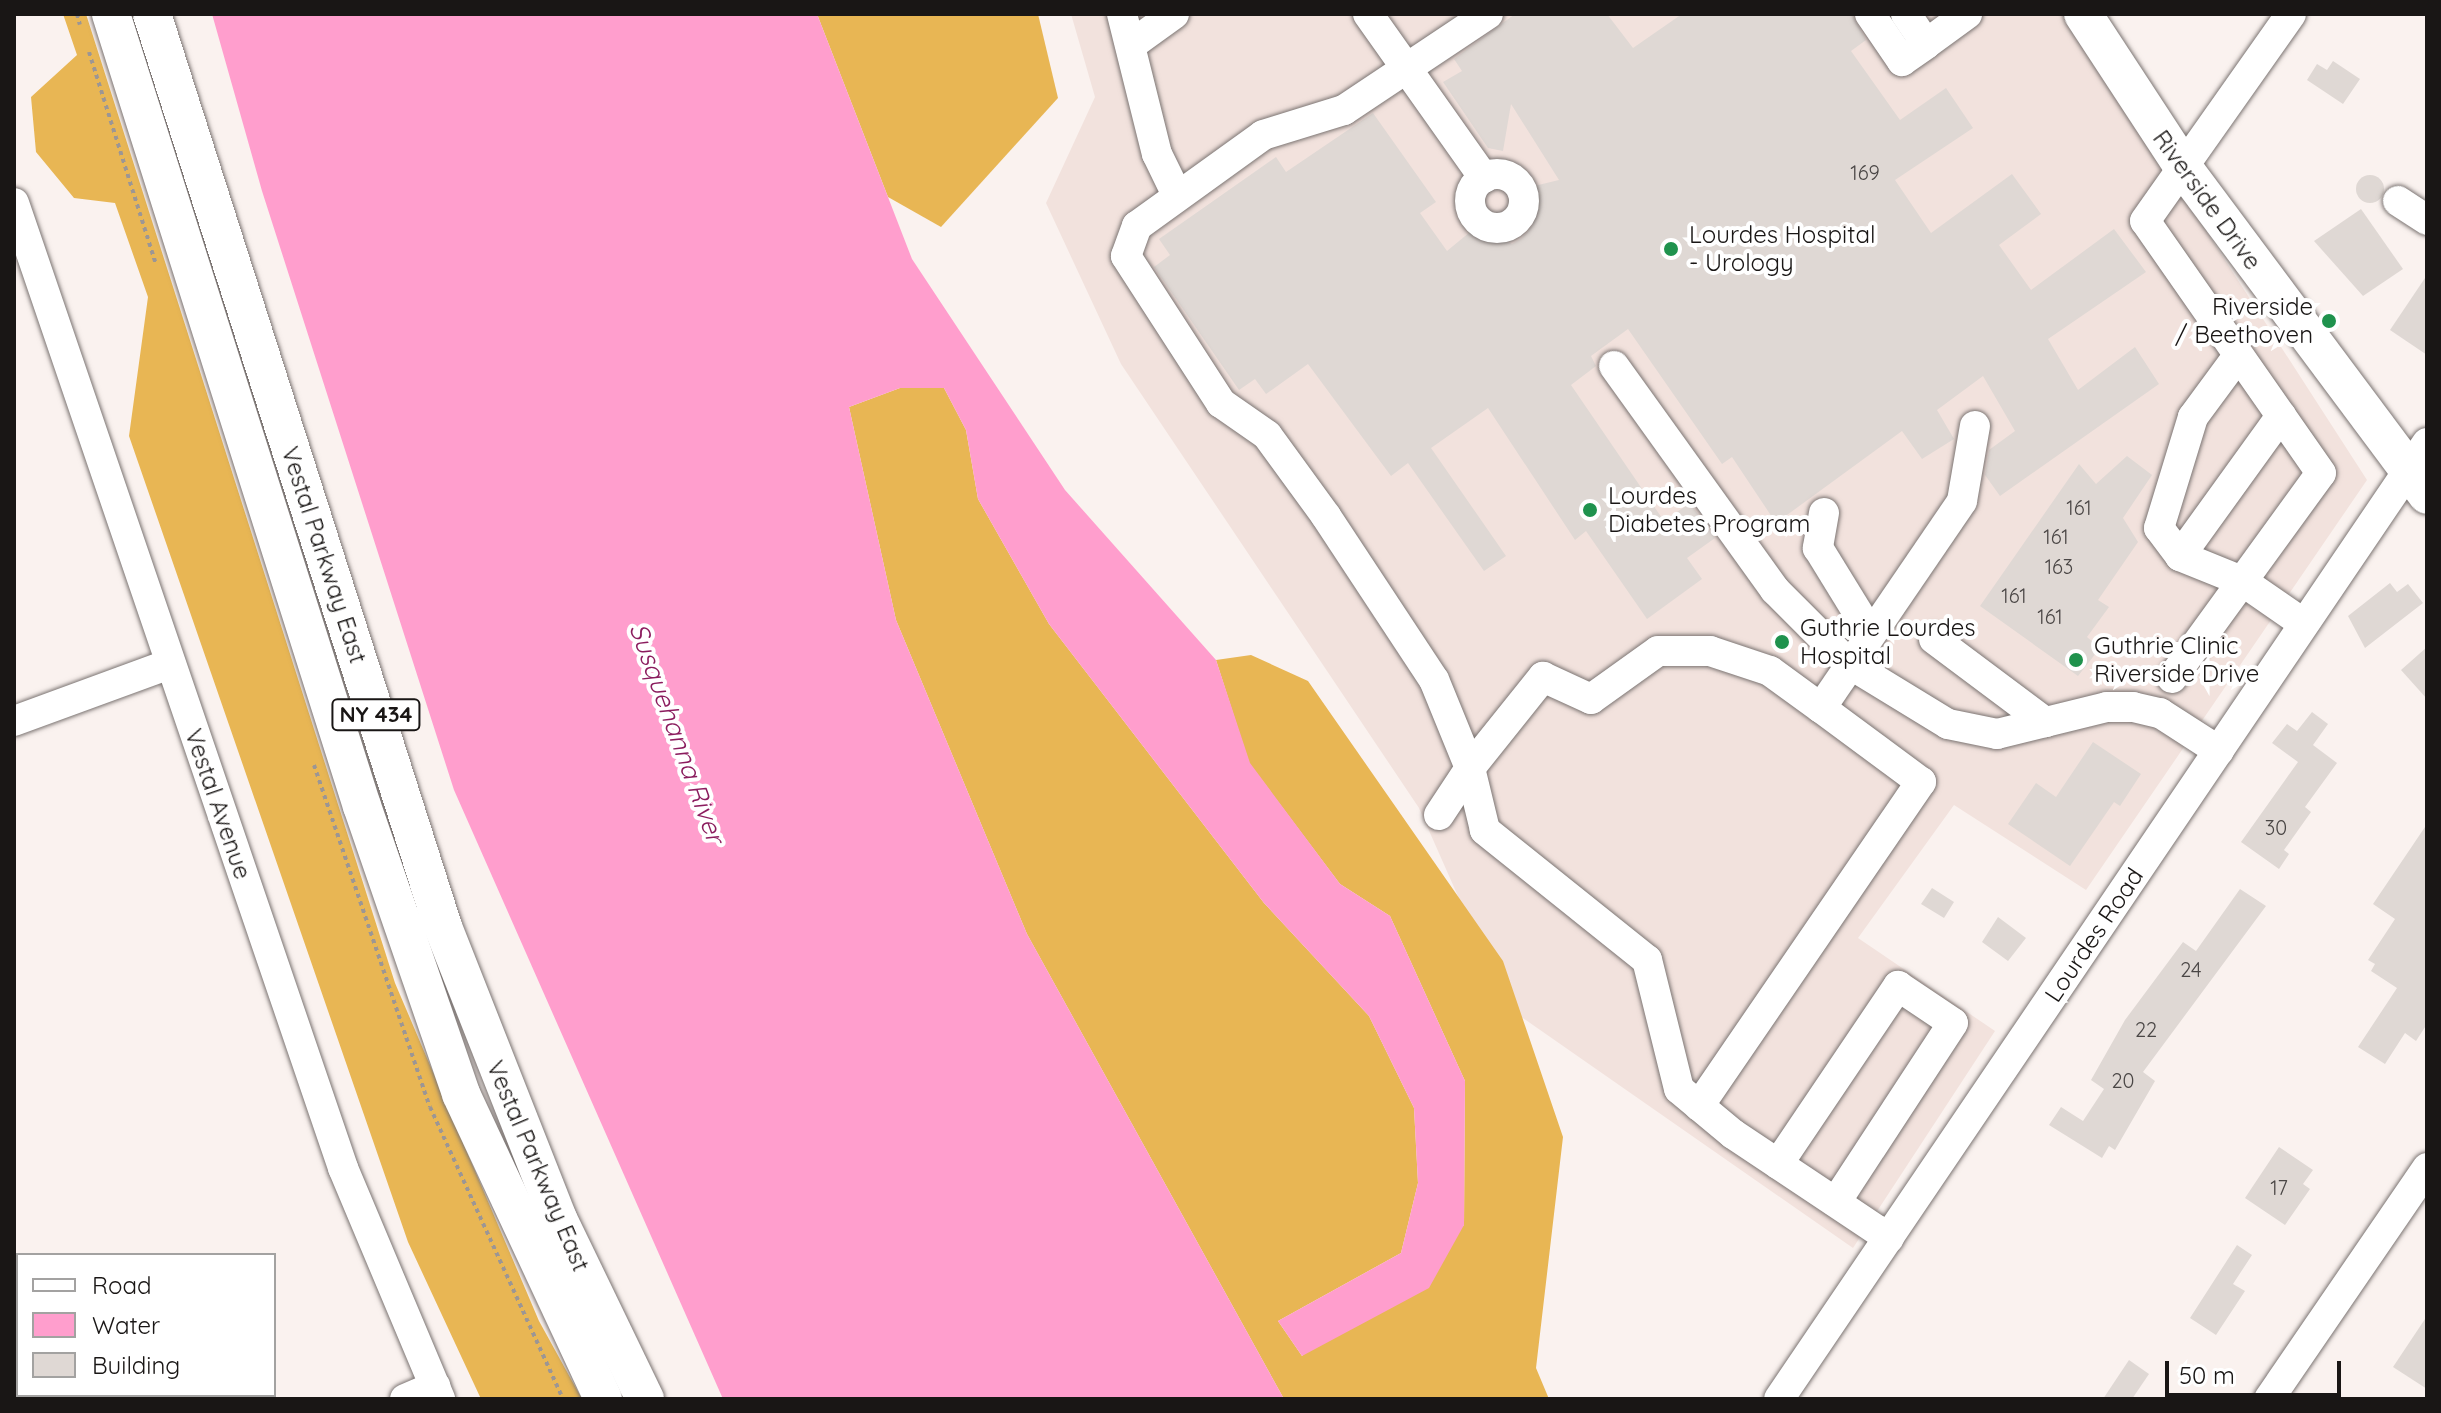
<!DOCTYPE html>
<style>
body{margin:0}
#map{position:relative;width:2441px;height:1413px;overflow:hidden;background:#faf2ef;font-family:Quicksand,sans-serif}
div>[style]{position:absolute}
.built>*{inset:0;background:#f2e2dd}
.forest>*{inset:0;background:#e8b654}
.water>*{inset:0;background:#ff9ecd}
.building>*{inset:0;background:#dfd8d4}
.round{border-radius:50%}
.path>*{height:4px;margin-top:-2px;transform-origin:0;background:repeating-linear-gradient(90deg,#9c9694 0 4px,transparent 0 8px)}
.roads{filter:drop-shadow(0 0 2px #7b7472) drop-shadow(0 0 2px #7b7472)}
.minor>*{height:30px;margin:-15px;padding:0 15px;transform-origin:15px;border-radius:15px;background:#fff}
.minor>.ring{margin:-15px;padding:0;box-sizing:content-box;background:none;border:30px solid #fff;border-radius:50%}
.major>*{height:38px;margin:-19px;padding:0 19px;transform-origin:19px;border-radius:19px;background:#fff}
.dots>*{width:22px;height:22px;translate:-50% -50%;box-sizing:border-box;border:4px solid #fff;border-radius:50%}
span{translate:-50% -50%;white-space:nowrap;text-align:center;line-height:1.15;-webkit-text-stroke:8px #fff;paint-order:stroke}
.number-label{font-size:20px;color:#4a4645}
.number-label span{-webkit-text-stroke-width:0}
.shield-label span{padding:2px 6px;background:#fff;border:2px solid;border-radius:6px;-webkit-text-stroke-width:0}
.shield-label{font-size:22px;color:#191615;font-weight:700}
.street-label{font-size:24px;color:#191615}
.poi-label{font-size:24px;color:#191615}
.left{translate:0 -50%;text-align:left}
.right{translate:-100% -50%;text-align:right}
.water-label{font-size:26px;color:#8b1c5e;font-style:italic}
.frame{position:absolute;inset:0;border:16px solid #191615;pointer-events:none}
.legend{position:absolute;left:16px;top:1253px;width:260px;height:144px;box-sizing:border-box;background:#fff;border:2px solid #a3a2a1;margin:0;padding:10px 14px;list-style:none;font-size:24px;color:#191615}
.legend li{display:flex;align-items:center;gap:16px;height:40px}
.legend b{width:40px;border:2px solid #a3a2a1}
.scale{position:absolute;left:2165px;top:1361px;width:176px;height:36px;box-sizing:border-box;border:4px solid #191615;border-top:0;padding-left:10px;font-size:24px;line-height:28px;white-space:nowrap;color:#191615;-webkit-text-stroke:6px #fff;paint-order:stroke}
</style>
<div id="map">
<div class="built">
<div style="clip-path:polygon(1071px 14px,2066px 14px,2367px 480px,2086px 890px,1954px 805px,1858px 938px,1995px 1031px,1853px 1248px,1507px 1007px,1419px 808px,1121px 364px,1046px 203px,1095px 97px)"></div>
</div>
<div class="forest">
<div style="clip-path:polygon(63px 14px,86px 14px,395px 983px,539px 1321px,582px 1399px,481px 1399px,408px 1242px,129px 436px,148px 297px,115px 203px,74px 198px,36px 152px,31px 97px,77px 55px)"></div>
<div style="clip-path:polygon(817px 14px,1038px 14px,1058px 98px,941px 227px,888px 197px)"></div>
<div style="clip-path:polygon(900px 388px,944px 388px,966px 430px,978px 499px,1049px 624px,1264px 903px,1369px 1016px,1414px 1108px,1418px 1183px,1401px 1253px,1278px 1321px,1302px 1356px,1464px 1225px,1465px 1081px,1390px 916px,1340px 884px,1249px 763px,1216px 660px,1251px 655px,1308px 681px,1503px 961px,1563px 1137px,1536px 1368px,1549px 1399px,1284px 1399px,1027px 934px,896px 620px,849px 407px)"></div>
</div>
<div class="water">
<div style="clip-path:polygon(212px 14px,817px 14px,912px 259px,1065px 490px,1216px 660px,1250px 763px,1340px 884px,1390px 916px,1465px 1081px,1464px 1225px,1429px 1288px,1302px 1356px,1278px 1321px,1401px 1253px,1418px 1183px,1414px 1108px,1369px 1016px,1264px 903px,1049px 624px,978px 499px,966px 430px,944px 388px,900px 388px,849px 407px,896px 620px,1027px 934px,1284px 1399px,723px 1399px,454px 790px,262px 191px)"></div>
</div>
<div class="building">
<div style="clip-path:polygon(1515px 14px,1607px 14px,1633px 48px,1682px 14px,1852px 14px,1866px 40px,1851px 51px,1900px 120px,1946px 88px,1973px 128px,1895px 180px,1931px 233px,2012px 174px,2041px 214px,1999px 245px,2031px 290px,2114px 229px,2146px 272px,2048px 339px,2078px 390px,2135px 347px,2159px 384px,2000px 496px,1985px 475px,1989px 450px,2015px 431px,1983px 376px,1937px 410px,1954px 439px,1922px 459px,1902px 431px,1776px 523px,1732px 457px,1722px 464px,1628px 329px,1591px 356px,1596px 366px,1571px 385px,1664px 521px,1690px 503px,1715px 538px,1687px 558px,1702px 579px,1647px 619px,1586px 531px,1575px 540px,1488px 408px,1431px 448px,1506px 556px,1484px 571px,1408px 463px,1391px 476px,1308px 364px,1266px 394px,1255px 379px,1239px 390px,1154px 267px,1170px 255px,1159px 239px,1276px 157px,1286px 172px,1373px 113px,1436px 202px,1420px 213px,1447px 251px,1476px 227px,1512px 244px,1522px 238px,1533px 225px,1530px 187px,1559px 180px,1511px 104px,1503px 151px,1488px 148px,1443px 82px,1462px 71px,1454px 59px)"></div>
<div style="clip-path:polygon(2333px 61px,2360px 79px,2343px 104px,2307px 80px,2317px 64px,2327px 70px)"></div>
<div class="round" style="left:2356px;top:175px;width:28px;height:28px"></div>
<div style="clip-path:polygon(2361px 209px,2403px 269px,2363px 296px,2314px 241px)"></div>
<div style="clip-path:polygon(2427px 275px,2427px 355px,2390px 330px)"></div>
<div style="clip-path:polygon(2127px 456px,2152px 475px,2123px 518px,2138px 542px,2098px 600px,2109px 607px,2087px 637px,2100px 648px,2078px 676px,1980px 606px,2079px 464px,2096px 484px)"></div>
<div style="clip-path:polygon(2390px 583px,2397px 592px,2408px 584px,2423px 603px,2365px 648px,2348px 616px)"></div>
<div style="clip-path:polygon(2427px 647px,2427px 699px,2401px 670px)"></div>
<div style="clip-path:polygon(2312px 712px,2328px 724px,2313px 745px,2337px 763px,2305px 807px,2311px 812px,2284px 850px,2289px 854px,2279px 869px,2241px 842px,2298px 762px,2272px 743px,2287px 724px,2297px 731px)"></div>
<div style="clip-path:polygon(2093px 742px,2141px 774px,2120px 806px,2114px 802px,2070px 866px,2008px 824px,2036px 783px,2056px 797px)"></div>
<div style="clip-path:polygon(2427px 824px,2427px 1024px,2416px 1041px,2405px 1033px,2385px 1064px,2358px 1047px,2397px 988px,2371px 971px,2375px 964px,2368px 960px,2395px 919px,2373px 904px)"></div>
<div style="clip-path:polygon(1932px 888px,1954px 902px,1944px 918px,1921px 904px)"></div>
<div style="clip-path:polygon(2240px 889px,2266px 906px,2143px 1072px,2155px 1081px,2115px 1150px,2109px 1146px,2102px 1158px,2049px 1125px,2061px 1107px,2083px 1121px,2104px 1089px,2091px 1080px,2125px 1020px,2183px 942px,2196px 951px)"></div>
<div style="clip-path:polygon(1998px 917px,2026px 938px,2008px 961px,1982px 942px)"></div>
<div style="clip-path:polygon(2279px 1147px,2313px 1170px,2303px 1184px,2310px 1189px,2285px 1225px,2245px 1198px)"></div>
<div style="clip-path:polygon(2237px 1245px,2252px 1255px,2233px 1284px,2245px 1291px,2216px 1335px,2190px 1318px)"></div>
<div style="clip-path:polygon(2427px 1316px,2427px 1389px,2393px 1367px)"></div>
<div style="clip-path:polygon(2129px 1360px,2149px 1374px,2132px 1399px,2103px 1399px)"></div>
</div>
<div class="path">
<div style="left:77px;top:14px;width:11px;rotate:75deg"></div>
<div style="left:89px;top:52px;width:223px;rotate:72.5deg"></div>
<div style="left:314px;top:765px;width:361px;rotate:71.3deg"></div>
<div style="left:430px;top:1107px;width:321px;rotate:65.5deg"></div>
</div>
<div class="roads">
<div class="minor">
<div style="left:1122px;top:14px;width:144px;rotate:76deg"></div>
<div style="left:1157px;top:154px;width:43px;rotate:64deg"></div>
<div style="left:1368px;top:14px;width:201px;rotate:54.7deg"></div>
<div style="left:1870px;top:14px;width:57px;rotate:55.8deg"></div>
<div style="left:1902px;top:61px;width:29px;rotate:-35deg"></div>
<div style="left:1906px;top:14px;width:36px;rotate:56deg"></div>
<div style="left:1926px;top:44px;width:51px;rotate:-36.2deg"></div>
<div style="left:1131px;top:45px;width:53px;rotate:-35.8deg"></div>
<div class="ring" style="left:1470px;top:174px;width:24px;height:24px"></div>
<div style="left:2398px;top:201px;width:35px;rotate:33deg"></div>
<div style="left:14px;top:203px;width:1020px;rotate:71.17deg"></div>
<div style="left:343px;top:1168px;width:251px;rotate:67.2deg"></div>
<div style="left:2238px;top:356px;width:76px;rotate:126.4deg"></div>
<div style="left:2193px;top:417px;width:116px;rotate:107deg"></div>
<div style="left:2159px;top:528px;width:35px;rotate:53deg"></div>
<div style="left:2180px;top:556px;width:67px;rotate:22deg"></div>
<div style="left:2242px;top:581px;width:75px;rotate:34.7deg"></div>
<div style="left:1614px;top:366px;width:276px;rotate:54.3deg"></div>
<div style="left:1775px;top:590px;width:103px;rotate:45deg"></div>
<div style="left:1848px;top:663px;width:117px;rotate:31.4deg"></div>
<div style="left:1948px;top:724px;width:50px;rotate:11.5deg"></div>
<div style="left:1997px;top:734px;width:113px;rotate:-13.8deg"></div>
<div style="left:2107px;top:707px;width:26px"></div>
<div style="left:2133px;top:707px;width:28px;rotate:13deg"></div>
<div style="left:2160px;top:713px;width:70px;rotate:32.8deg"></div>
<div style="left:1824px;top:513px;width:36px;rotate:100deg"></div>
<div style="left:1818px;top:548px;width:97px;rotate:58.4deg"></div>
<div style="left:2180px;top:556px;width:173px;rotate:-54.2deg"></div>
<div style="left:1934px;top:639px;width:139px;rotate:36.8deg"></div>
<div style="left:2172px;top:678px;width:253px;rotate:-54deg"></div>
<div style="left:2321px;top:473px;width:307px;rotate:-124.9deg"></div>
<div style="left:2145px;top:221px;width:253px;rotate:-54.8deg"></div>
<div style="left:14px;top:721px;width:166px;rotate:-20.1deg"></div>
<div style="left:1439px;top:815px;width:56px;rotate:-56.6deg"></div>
<div style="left:1470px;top:768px;width:95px;rotate:-112.2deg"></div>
<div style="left:1434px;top:680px;width:196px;rotate:-123.4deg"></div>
<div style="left:1326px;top:516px;width:100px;rotate:-126.1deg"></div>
<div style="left:1267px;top:435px;width:56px;rotate:-145.2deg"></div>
<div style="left:1221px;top:403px;width:175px;rotate:-122.9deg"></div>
<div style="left:1126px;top:256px;width:32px;rotate:-70deg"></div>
<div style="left:1137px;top:226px;width:155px;rotate:-35.8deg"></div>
<div style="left:1263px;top:135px;width:85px;rotate:-17.2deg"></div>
<div style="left:1344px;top:110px;width:173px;rotate:-33.7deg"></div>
<div style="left:1699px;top:1106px;width:393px;rotate:-55.6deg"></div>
<div style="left:1921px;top:782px;width:124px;rotate:-143.5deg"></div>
<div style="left:1778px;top:1164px;width:215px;rotate:-56deg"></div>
<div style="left:1898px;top:986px;width:66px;rotate:33.9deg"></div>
<div style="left:1953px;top:1023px;width:214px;rotate:123.2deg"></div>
<div style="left:1889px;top:1238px;width:187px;rotate:-146.3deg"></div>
<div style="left:1733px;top:1134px;width:70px;rotate:-140.2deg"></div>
<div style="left:1679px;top:1089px;width:133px;rotate:-103.9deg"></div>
<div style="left:1647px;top:960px;width:208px;rotate:-141.3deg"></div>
<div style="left:1485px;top:830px;width:64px;rotate:-103.6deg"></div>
<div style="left:1470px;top:768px;width:117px;rotate:-51.3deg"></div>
<div style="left:1543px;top:677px;width:53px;rotate:24.6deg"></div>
<div style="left:1591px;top:699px;width:82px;rotate:-35.6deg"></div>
<div style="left:1658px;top:651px;width:52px"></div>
<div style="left:1710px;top:651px;width:63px;rotate:18.4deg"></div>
<div style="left:1770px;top:671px;width:63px;rotate:36deg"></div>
<div style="left:1821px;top:708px;width:250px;rotate:-55.7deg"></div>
<div style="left:1962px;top:501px;width:76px;rotate:-80.2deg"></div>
<div style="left:14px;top:1359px;width:11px;rotate:68deg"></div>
<div style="left:29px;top:1395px;width:4px;rotate:76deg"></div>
<div style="left:405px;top:1399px;width:33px;rotate:-23deg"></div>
<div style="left:1779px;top:1399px;width:1155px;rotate:-55.87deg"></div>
<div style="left:2269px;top:1399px;width:280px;rotate:-55.6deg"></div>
</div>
<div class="major">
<div style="left:111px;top:14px;width:831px;rotate:72.42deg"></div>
<div style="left:362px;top:806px;width:305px;rotate:71deg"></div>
<div style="left:461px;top:1094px;width:336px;rotate:65deg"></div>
<div style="left:152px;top:14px;width:958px;rotate:72.32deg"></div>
<div style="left:443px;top:927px;width:314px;rotate:68.5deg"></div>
<div style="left:558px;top:1219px;width:200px;rotate:64.2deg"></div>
<div style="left:2083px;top:14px;width:186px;rotate:56.8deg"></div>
<div style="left:2185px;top:170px;width:405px;rotate:53.3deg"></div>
</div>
</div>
<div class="dots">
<div style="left:1671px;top:249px;background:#1f924d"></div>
<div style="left:2329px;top:321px;background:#1f924d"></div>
<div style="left:1590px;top:510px;background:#1f924d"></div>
<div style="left:1782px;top:642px;background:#1f924d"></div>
<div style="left:2076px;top:660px;background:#1f924d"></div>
</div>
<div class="number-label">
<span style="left:1865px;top:172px">169</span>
<span style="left:2079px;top:507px">161</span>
<span style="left:2056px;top:536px">161</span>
<span style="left:2059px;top:566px">163</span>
<span style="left:2014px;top:595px">161</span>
<span style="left:2050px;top:616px">161</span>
<span style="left:2276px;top:827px">30</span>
<span style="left:2191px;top:969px">24</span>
<span style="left:2146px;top:1029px">22</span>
<span style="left:2123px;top:1080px">20</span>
<span style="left:2279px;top:1187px">17</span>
</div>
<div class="shield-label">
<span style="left:376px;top:715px">NY 434</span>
</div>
<div class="street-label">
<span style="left:2207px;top:200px;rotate:54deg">Riverside Drive</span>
<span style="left:324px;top:555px;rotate:72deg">Vestal Parkway East</span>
<span style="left:218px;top:804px;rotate:71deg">Vestal Avenue</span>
<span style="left:2094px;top:935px;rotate:-56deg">Lourdes Road</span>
<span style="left:538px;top:1166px;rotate:67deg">Vestal Parkway East</span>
</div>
<div class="poi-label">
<span class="left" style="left:1689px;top:249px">Lourdes Hospital<br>- Urology</span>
<span class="right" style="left:2313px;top:321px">Riverside<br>/ Beethoven</span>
<span class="left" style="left:1608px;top:510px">Lourdes<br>Diabetes Program</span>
<span class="left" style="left:1800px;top:642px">Guthrie Lourdes<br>Hospital</span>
<span class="left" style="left:2094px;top:660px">Guthrie Clinic<br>Riverside Drive</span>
</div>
<div class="water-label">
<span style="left:677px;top:733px;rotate:70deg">Susquehanna River</span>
</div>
<div class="frame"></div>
<ul class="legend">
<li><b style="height:10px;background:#fff"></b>Road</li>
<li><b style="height:22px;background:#ff9ecd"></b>Water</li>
<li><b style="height:22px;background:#dfd8d4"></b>Building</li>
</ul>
<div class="scale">50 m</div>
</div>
